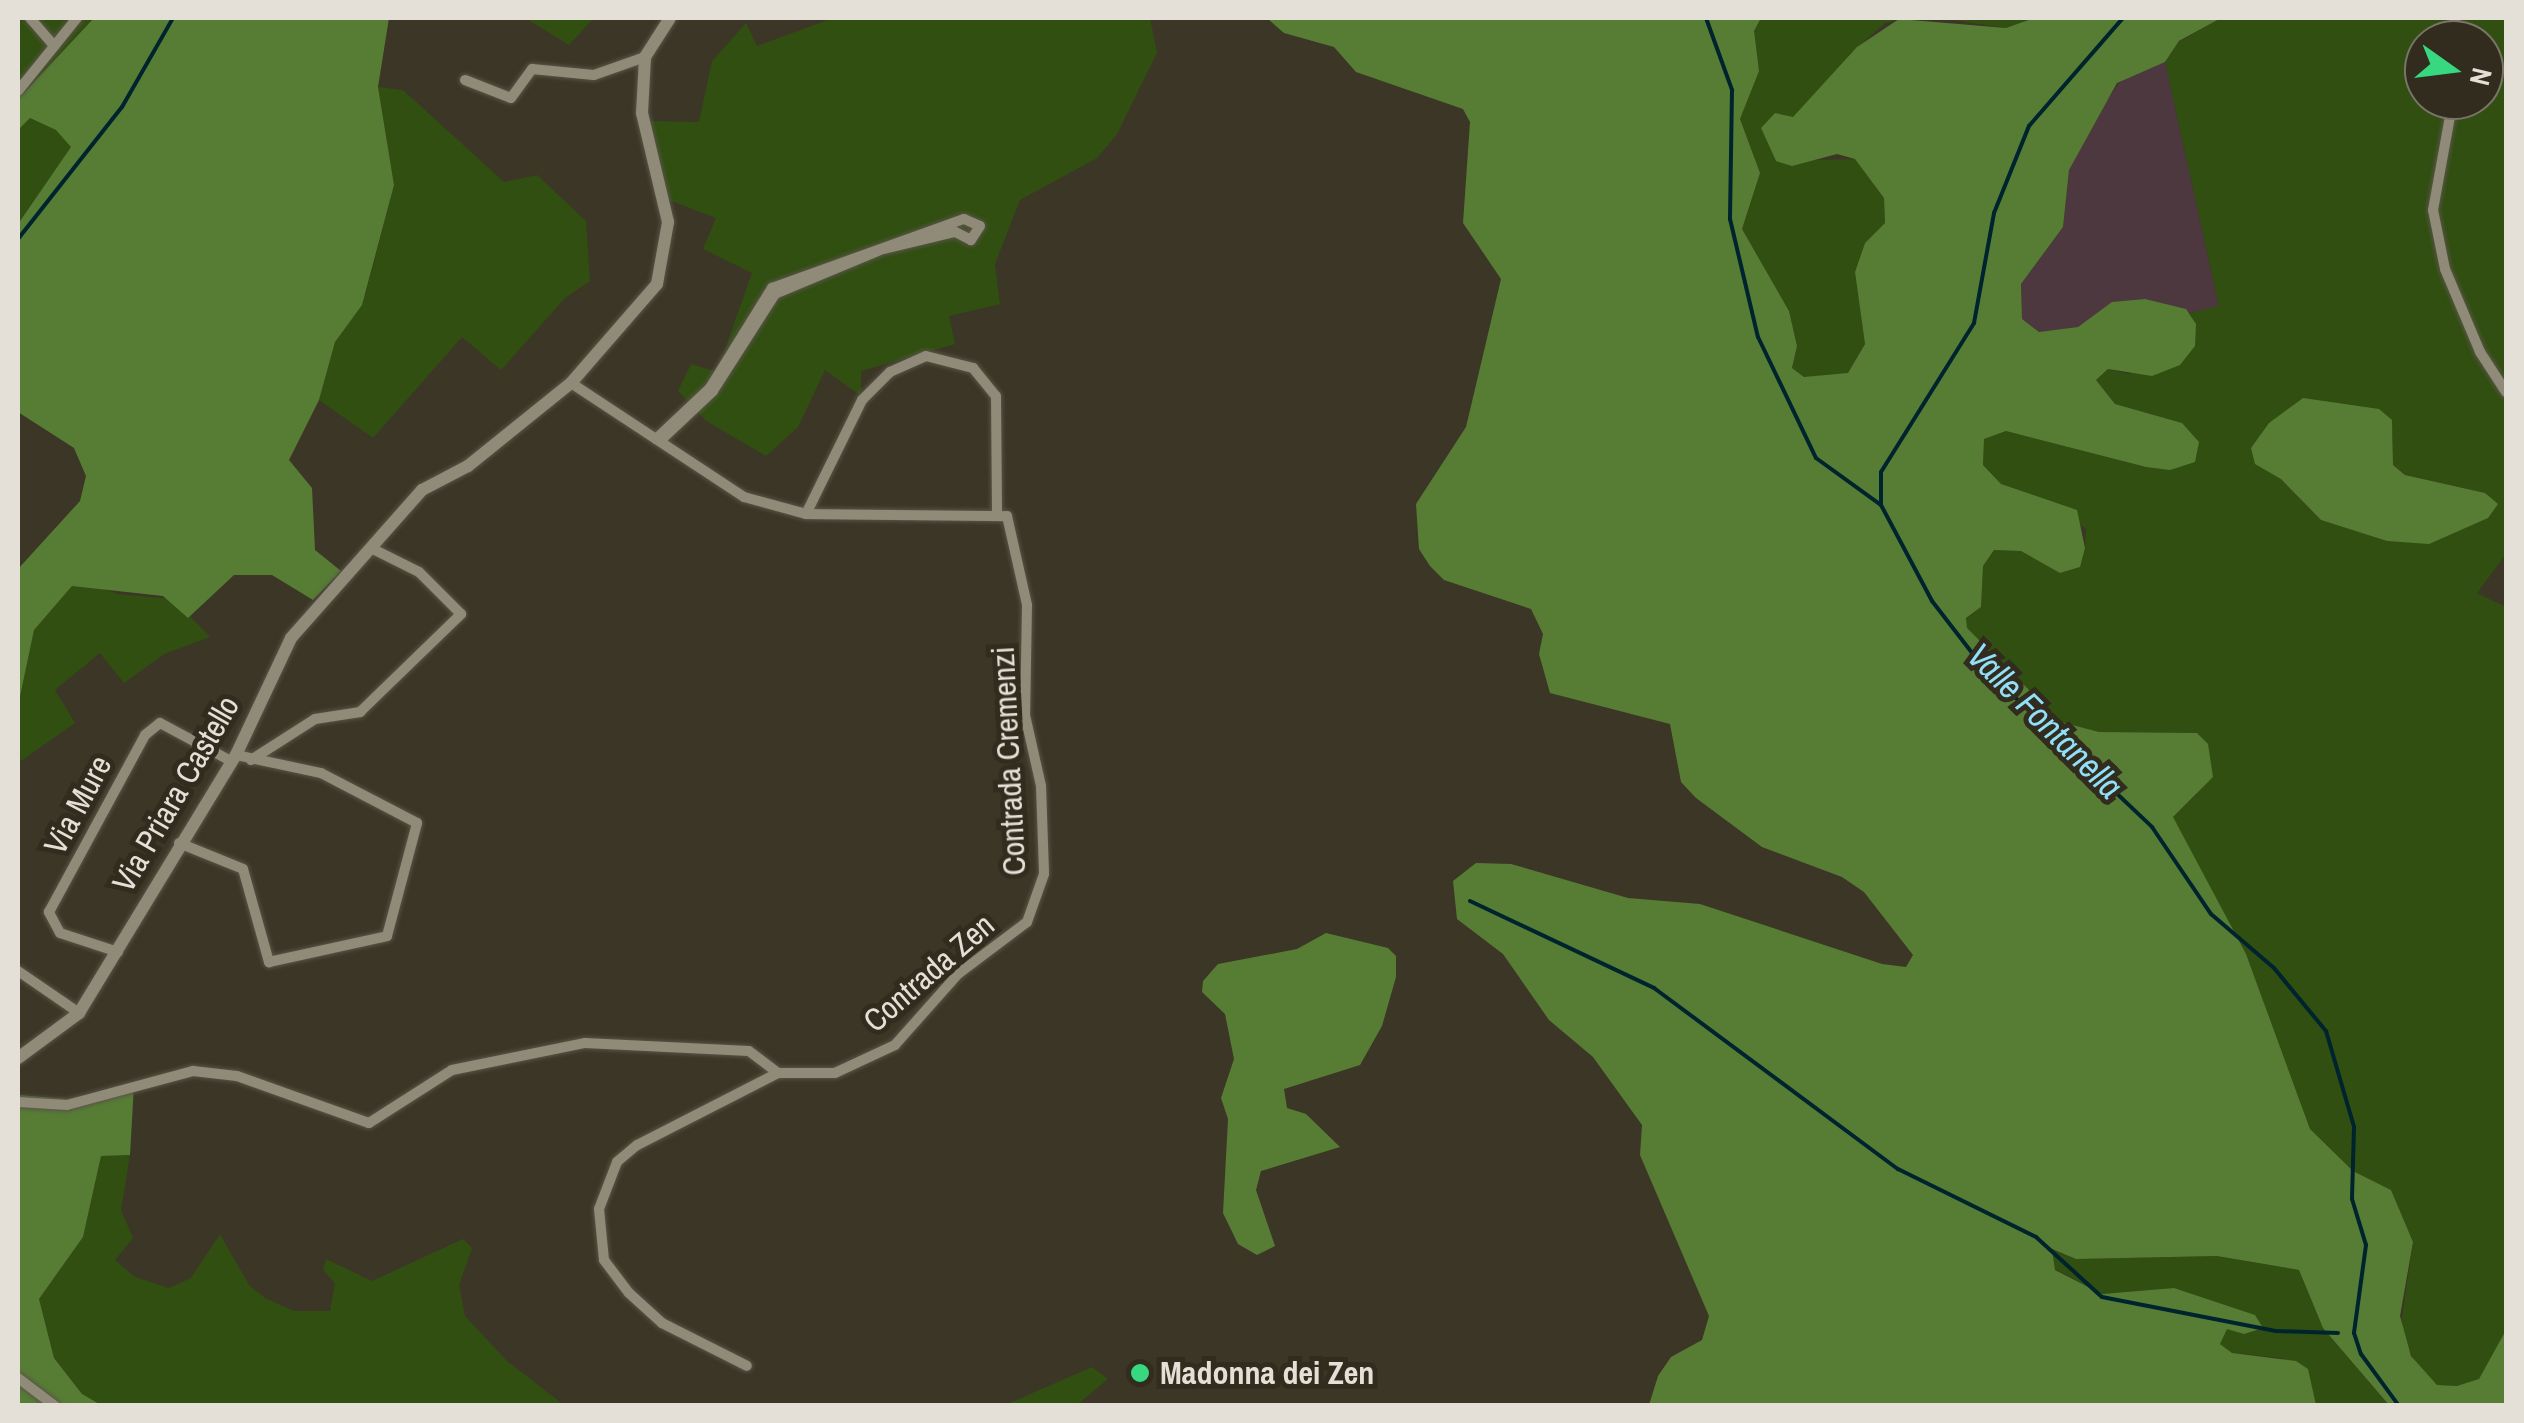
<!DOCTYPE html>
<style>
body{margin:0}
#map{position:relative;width:2524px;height:1423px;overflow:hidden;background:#3c3627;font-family:"Archivo Narrow",sans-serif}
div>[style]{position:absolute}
.industrial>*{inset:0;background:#4c383e}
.green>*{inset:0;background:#314f11}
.forest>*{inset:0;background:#577d35}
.stream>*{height:4px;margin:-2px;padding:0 2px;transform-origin:2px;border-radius:2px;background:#00242e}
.roads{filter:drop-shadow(0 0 2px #595447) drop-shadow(0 0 2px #595447)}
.minor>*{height:10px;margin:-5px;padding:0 5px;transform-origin:5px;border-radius:5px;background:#908a79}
.tertiary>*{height:12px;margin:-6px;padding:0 6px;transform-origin:6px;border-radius:6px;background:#908a79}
.dots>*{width:28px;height:28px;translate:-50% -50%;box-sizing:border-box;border:5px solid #312c1d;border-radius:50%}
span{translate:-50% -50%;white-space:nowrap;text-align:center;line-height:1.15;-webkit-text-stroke:10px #312c1d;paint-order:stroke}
.street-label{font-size:32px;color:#e4e0d7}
.poi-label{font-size:32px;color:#e4e0d7;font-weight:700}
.left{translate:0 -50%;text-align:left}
.water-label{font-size:35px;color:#91dff8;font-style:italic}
.frame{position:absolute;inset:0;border:20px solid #e4e0d7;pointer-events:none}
.north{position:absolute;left:2404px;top:20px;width:100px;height:100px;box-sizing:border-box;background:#312c1d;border:2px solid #797467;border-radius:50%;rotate:104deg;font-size:28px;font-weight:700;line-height:40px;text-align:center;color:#e4e0d7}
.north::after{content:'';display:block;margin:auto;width:35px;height:45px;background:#37d880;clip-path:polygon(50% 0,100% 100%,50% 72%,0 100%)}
</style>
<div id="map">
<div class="industrial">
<div style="clip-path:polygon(2165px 62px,2219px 306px,2189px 313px,2146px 299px,2113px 302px,2078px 327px,2039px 332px,2022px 319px,2021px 284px,2063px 227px,2069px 170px,2079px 141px,2124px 76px)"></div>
</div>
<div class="green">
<div style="clip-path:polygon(18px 18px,94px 18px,18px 99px)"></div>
<div style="clip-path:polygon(525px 18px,594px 18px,569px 45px)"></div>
<div style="clip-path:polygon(833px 18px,1150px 18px,1157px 53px,1117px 134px,1097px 158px,1020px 200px,995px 264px,1000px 304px,949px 316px,955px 344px,861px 371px,861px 396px,825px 370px,798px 427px,766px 456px,706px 421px,678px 391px,691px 364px,717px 372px,752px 273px,703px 249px,716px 218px,669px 200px,644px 121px,699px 122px,712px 61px,746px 23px,757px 46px)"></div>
<div style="clip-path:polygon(1761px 18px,1905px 18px,1885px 23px,1858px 47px,1793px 118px,1775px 113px,1761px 128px,1776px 161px,1856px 159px,1884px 198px,1885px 223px,1865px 243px,1855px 272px,1865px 343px,1848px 373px,1834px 377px,1804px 377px,1792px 368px,1797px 346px,1789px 311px,1742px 229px,1760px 173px,1740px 119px,1752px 88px,1754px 31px)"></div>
<div style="clip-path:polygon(1940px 18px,2034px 18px,2006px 28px)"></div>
<div style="clip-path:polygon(evenodd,2221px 18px,2506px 18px,2506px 554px,2477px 593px,2506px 607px,2506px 1330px,2479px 1380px,2457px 1386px,2437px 1385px,2420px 1372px,2400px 1331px,2413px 1242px,2391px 1190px,2353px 1171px,2310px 1129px,2246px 954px,2184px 848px,2173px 817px,2197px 794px,2197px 733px,2099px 732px,2061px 722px,1967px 629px,1966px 619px,1981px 607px,1983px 566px,1994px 550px,2021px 551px,2060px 573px,2079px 567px,2085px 547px,2086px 529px,2051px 503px,2001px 484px,1983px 465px,1984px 439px,2006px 431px,2146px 467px,2182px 423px,2115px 404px,2096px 380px,2108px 369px,2129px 374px,2195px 324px,2189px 313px,2219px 306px,2165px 62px,2179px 42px,2221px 18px,2424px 40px,2484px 40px,2484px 100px,2424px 100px,2424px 40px,2221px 18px,2285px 413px,2393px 433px,2393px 465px,2406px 475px,2485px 493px,2430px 543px,2387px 541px,2321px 520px,2281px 479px,2269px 423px,2285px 413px)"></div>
<div style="clip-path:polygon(378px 87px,403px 90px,504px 182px,537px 175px,586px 221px,590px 281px,565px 298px,501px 370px,462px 337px,373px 438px,319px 400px,335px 342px,366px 292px,394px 185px)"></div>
<div style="clip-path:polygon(30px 118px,56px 130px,72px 146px,18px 224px,18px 130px)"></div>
<div style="clip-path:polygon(89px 583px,118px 594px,173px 599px,210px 637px,164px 654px,124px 683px,100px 653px,55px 690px,75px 723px,18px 763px,18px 706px,34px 630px,72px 586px)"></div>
<div style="clip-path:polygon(130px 1155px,121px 1210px,133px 1238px,115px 1260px,135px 1277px,169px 1288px,191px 1278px,220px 1234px,249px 1285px,265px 1298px,294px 1311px,330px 1311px,335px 1283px,323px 1270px,326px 1259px,372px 1281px,463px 1239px,472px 1248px,459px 1285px,465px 1316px,507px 1361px,564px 1405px,101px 1405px,82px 1394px,54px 1358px,39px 1299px,83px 1237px,101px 1156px)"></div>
<div style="clip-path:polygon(2050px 1249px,2076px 1259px,2217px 1256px,2299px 1270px,2323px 1328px,2389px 1405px,2316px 1405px,2307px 1370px,2281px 1358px,2232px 1353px,2220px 1344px,2227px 1328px,2263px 1328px,2254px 1315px,2174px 1288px,2102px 1294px,2055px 1269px)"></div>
<div style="clip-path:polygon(1092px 1367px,1108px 1379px,1077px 1405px,1005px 1405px)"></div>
</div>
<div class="forest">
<div style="clip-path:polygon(94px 18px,389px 18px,378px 87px,394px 185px,362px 305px,335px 342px,319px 400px,289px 460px,312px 488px,315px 550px,341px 571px,313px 600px,272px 575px,234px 575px,188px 618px,163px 596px,72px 586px,34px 630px,18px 706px,18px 569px,80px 501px,86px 476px,74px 448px,18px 412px,18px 224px,71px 147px,56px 130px,30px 118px,18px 130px,18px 99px)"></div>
<div style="clip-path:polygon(1267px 18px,1761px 18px,1754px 31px,1759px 71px,1740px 119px,1760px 173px,1742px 229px,1789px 311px,1797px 346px,1792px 368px,1804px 377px,1848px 373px,1865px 344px,1855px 272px,1865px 243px,1885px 223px,1884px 198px,1855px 159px,1837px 154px,1792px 166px,1776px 161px,1761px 128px,1775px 113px,1793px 117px,1857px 47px,1899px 19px,2006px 28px,2034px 18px,2221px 18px,2179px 41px,2165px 62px,2117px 83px,2069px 170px,2063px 227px,2021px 284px,2022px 319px,2039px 332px,2078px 327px,2112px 302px,2145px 299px,2186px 309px,2196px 324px,2195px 346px,2180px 365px,2152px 376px,2108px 369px,2096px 380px,2115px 404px,2182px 423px,2199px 442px,2195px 462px,2170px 470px,2146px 467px,2006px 431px,1984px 439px,1983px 465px,2001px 484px,2077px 510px,2085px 548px,2080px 567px,2060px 573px,2021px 551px,1994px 550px,1983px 566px,1981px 607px,1966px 618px,1967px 628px,2061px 722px,2099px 732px,2197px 733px,2208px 744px,2213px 777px,2173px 817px,2246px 954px,2310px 1129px,2353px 1171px,2391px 1190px,2413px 1242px,2400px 1316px,2411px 1356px,2437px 1385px,2457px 1386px,2479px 1379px,2506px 1330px,2506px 1405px,2389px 1405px,2323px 1328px,2299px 1270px,2217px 1256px,2076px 1259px,2052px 1249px,2055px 1270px,2102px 1294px,2174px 1288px,2255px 1315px,2263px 1328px,2244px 1334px,2227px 1329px,2220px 1344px,2232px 1353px,2296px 1361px,2308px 1369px,2316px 1405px,1649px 1405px,1658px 1376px,1671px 1357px,1702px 1340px,1709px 1316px,1640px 1155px,1642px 1125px,1593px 1057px,1549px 1020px,1503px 954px,1457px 919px,1453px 881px,1476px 863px,1511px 864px,1628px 898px,1700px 904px,1882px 964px,1906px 967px,1913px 955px,1864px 892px,1842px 877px,1762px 847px,1696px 798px,1681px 782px,1670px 724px,1550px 693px,1539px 654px,1543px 634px,1531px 609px,1444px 580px,1430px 566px,1419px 549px,1416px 504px,1466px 427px,1501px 279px,1463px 223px,1470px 122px,1463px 109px,1356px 72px,1334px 47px,1284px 33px)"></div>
<div style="clip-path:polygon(2303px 398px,2379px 409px,2392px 420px,2393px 465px,2405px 475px,2485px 493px,2498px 504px,2488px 518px,2429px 544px,2387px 541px,2321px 520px,2281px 479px,2255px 464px,2251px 448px,2269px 423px)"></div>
<div style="clip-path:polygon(1326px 933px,1388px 948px,1396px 956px,1396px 977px,1382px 1026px,1360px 1065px,1284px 1089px,1287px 1108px,1306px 1114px,1340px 1147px,1261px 1171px,1256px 1190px,1275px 1246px,1257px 1255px,1238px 1244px,1223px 1213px,1228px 1119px,1221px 1098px,1234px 1059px,1225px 1014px,1202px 992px,1203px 981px,1218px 964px,1297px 949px)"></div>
<div style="clip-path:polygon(134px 1085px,130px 1155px,101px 1156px,83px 1237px,39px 1299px,54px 1358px,82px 1394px,101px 1405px,18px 1405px,18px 1095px,67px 1099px)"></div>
</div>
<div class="stream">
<div style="left:1706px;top:18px;width:77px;rotate:70.1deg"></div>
<div style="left:1732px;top:90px;width:129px;rotate:90.9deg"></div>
<div style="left:1730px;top:219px;width:121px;rotate:76.7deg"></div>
<div style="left:1758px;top:337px;width:134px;rotate:64.4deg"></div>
<div style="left:1816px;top:458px;width:80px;rotate:35.9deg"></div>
<div style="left:1881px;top:505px;width:109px;rotate:62deg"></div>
<div style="left:1932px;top:601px;width:83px;rotate:52.3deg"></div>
<div style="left:1983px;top:667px;width:233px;rotate:43.4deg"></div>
<div style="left:2152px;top:827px;width:105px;rotate:55.9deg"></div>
<div style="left:2211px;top:914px;width:83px;rotate:40.6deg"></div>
<div style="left:2274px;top:968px;width:82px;rotate:50.5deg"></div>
<div style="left:2326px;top:1031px;width:100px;rotate:73.7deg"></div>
<div style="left:2354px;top:1127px;width:72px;rotate:91.6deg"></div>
<div style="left:2352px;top:1199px;width:48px;rotate:73.1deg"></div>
<div style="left:2366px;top:1245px;width:89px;rotate:97.8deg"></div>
<div style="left:2354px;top:1333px;width:22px;rotate:72deg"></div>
<div style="left:2361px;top:1354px;width:64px;rotate:53.8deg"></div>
<div style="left:18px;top:239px;width:168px;rotate:-51.8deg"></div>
<div style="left:122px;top:107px;width:103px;rotate:-60.2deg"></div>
<div style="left:1881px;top:505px;width:33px;rotate:-90deg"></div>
<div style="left:1881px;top:472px;width:176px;rotate:-58deg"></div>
<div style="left:1974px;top:323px;width:112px;rotate:-79.7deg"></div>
<div style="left:1994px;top:213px;width:94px;rotate:-68.1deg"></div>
<div style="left:2029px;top:126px;width:143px;rotate:-49deg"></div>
<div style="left:1470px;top:901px;width:204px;rotate:25.3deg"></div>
<div style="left:1654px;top:988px;width:304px;rotate:36.6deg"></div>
<div style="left:1898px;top:1169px;width:154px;rotate:26.2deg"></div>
<div style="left:2036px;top:1237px;width:89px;rotate:42.3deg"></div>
<div style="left:2102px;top:1297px;width:177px;rotate:11.1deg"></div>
<div style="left:2276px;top:1331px;width:62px;rotate:1.8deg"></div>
</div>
<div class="roads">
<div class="minor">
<div style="left:30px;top:18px;width:37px;rotate:49deg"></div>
<div style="left:2455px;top:18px;width:22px;rotate:90deg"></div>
<div style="left:465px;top:80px;width:49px;rotate:21.4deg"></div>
<div style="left:511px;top:98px;width:36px;rotate:-54deg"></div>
<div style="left:532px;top:69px;width:62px;rotate:5.5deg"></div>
<div style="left:594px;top:75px;width:54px;rotate:-19.4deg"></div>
<div style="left:18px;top:91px;width:94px;rotate:-51.1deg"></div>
<div style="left:2453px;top:100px;width:112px;rotate:100.3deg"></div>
<div style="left:2433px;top:210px;width:60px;rotate:78.5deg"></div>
<div style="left:2445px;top:269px;width:90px;rotate:67.1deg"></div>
<div style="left:2480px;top:352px;width:48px;rotate:57deg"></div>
<div style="left:571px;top:383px;width:207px;rotate:33.4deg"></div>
<div style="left:744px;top:497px;width:64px;rotate:15.3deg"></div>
<div style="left:806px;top:514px;width:201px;rotate:0.6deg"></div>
<div style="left:1007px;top:516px;width:91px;rotate:77.3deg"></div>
<div style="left:1027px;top:605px;width:110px;rotate:91deg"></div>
<div style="left:1025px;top:715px;width:73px;rotate:77.3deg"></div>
<div style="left:1041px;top:786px;width:88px;rotate:88deg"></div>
<div style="left:1044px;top:874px;width:51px;rotate:109.5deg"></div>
<div style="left:1027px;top:922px;width:86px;rotate:143deg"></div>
<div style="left:958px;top:974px;width:95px;rotate:131.6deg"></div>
<div style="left:895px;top:1045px;width:66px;rotate:155deg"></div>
<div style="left:835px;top:1073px;width:57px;rotate:180deg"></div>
<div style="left:778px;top:1073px;width:158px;rotate:152.9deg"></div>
<div style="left:637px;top:1145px;width:26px;rotate:140deg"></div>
<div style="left:617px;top:1162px;width:50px;rotate:111deg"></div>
<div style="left:599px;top:1209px;width:51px;rotate:84.4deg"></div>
<div style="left:604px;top:1260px;width:41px;rotate:52.9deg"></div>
<div style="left:629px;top:1293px;width:45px;rotate:42.3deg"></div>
<div style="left:662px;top:1323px;width:95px;rotate:26.8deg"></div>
<div style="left:656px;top:439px;width:74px;rotate:-43.4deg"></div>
<div style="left:710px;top:388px;width:118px;rotate:-58.2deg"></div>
<div style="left:772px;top:288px;width:204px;rotate:-19.8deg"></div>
<div style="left:964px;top:219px;width:17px;rotate:24deg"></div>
<div style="left:980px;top:226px;width:17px;rotate:123deg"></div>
<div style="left:971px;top:240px;width:18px;rotate:-153deg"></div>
<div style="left:955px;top:232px;width:74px;rotate:166.7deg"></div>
<div style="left:883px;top:249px;width:117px;rotate:157.4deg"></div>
<div style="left:775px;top:294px;width:115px;rotate:122.6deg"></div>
<div style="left:713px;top:391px;width:73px;rotate:136.7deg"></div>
<div style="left:806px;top:514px;width:127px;rotate:-63.8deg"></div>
<div style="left:862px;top:400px;width:40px;rotate:-45deg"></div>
<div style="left:890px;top:372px;width:39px;rotate:-24deg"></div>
<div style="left:926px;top:356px;width:49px;rotate:14.3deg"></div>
<div style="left:973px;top:368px;width:36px;rotate:51deg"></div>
<div style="left:996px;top:396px;width:115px;rotate:89.5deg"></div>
<div style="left:251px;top:760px;width:76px;rotate:-32.6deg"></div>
<div style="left:315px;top:719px;width:46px;rotate:-8.8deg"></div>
<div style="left:360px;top:712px;width:141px;rotate:-44.1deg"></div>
<div style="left:461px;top:614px;width:59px;rotate:-135deg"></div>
<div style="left:419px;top:572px;width:51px;rotate:-153.4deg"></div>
<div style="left:179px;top:843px;width:69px;rotate:22.1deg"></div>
<div style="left:243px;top:869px;width:97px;rotate:74.4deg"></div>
<div style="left:269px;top:962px;width:121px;rotate:-12.4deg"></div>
<div style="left:387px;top:936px;width:117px;rotate:-75.1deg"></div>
<div style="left:417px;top:823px;width:108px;rotate:-152.5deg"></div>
<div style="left:321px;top:773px;width:87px;rotate:-168deg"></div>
<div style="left:118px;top:952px;width:61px;rotate:-161.9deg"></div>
<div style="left:60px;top:933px;width:24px;rotate:-118deg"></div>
<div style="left:49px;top:912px;width:201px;rotate:-61.5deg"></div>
<div style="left:145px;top:735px;width:19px;rotate:-39deg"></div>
<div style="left:160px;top:723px;width:81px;rotate:28.2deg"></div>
<div style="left:18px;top:971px;width:74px;rotate:34.5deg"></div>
<div style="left:18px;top:1102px;width:49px;rotate:3.5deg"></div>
<div style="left:67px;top:1105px;width:131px;rotate:-15.1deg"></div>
<div style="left:193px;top:1071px;width:44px;rotate:6.5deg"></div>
<div style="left:237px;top:1076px;width:140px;rotate:19.6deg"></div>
<div style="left:369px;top:1123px;width:98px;rotate:-32.6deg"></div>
<div style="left:452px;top:1070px;width:136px;rotate:-11.5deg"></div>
<div style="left:585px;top:1043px;width:164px;rotate:2.8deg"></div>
<div style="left:749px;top:1051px;width:36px;rotate:37deg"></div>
<div style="left:18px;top:1378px;width:46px;rotate:37.1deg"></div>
</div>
<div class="tertiary">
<div style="left:18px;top:1058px;width:76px;rotate:-36.4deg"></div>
<div style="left:79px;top:1013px;width:302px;rotate:-58.7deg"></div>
<div style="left:236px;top:755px;width:129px;rotate:-64.8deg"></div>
<div style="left:291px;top:638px;width:198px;rotate:-48.5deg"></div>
<div style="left:422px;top:490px;width:52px;rotate:-27.6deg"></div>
<div style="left:468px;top:466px;width:132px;rotate:-38.9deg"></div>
<div style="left:571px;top:383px;width:131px;rotate:-49deg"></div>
<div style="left:657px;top:284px;width:63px;rotate:-79.9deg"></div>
<div style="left:668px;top:222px;width:112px;rotate:-103.4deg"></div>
<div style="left:642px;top:113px;width:56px;rotate:-86.9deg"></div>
<div style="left:645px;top:57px;width:46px;rotate:-57.3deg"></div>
</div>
</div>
<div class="dots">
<div style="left:1140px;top:1373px;background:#37d880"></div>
</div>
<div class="street-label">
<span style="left:1009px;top:761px;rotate:-93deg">Contrada Cremenzi</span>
<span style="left:176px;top:794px;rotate:-60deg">Via Priara Castello</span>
<span style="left:78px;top:805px;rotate:-62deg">Via Mure</span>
<span style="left:929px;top:973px;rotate:-41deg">Contrada Zen</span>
</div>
<div class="poi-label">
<span class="left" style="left:1160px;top:1373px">Madonna dei Zen</span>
</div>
<div class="water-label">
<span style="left:2045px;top:721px;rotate:45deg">Valle Fontanella</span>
</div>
<div class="frame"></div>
<div class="north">N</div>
</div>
